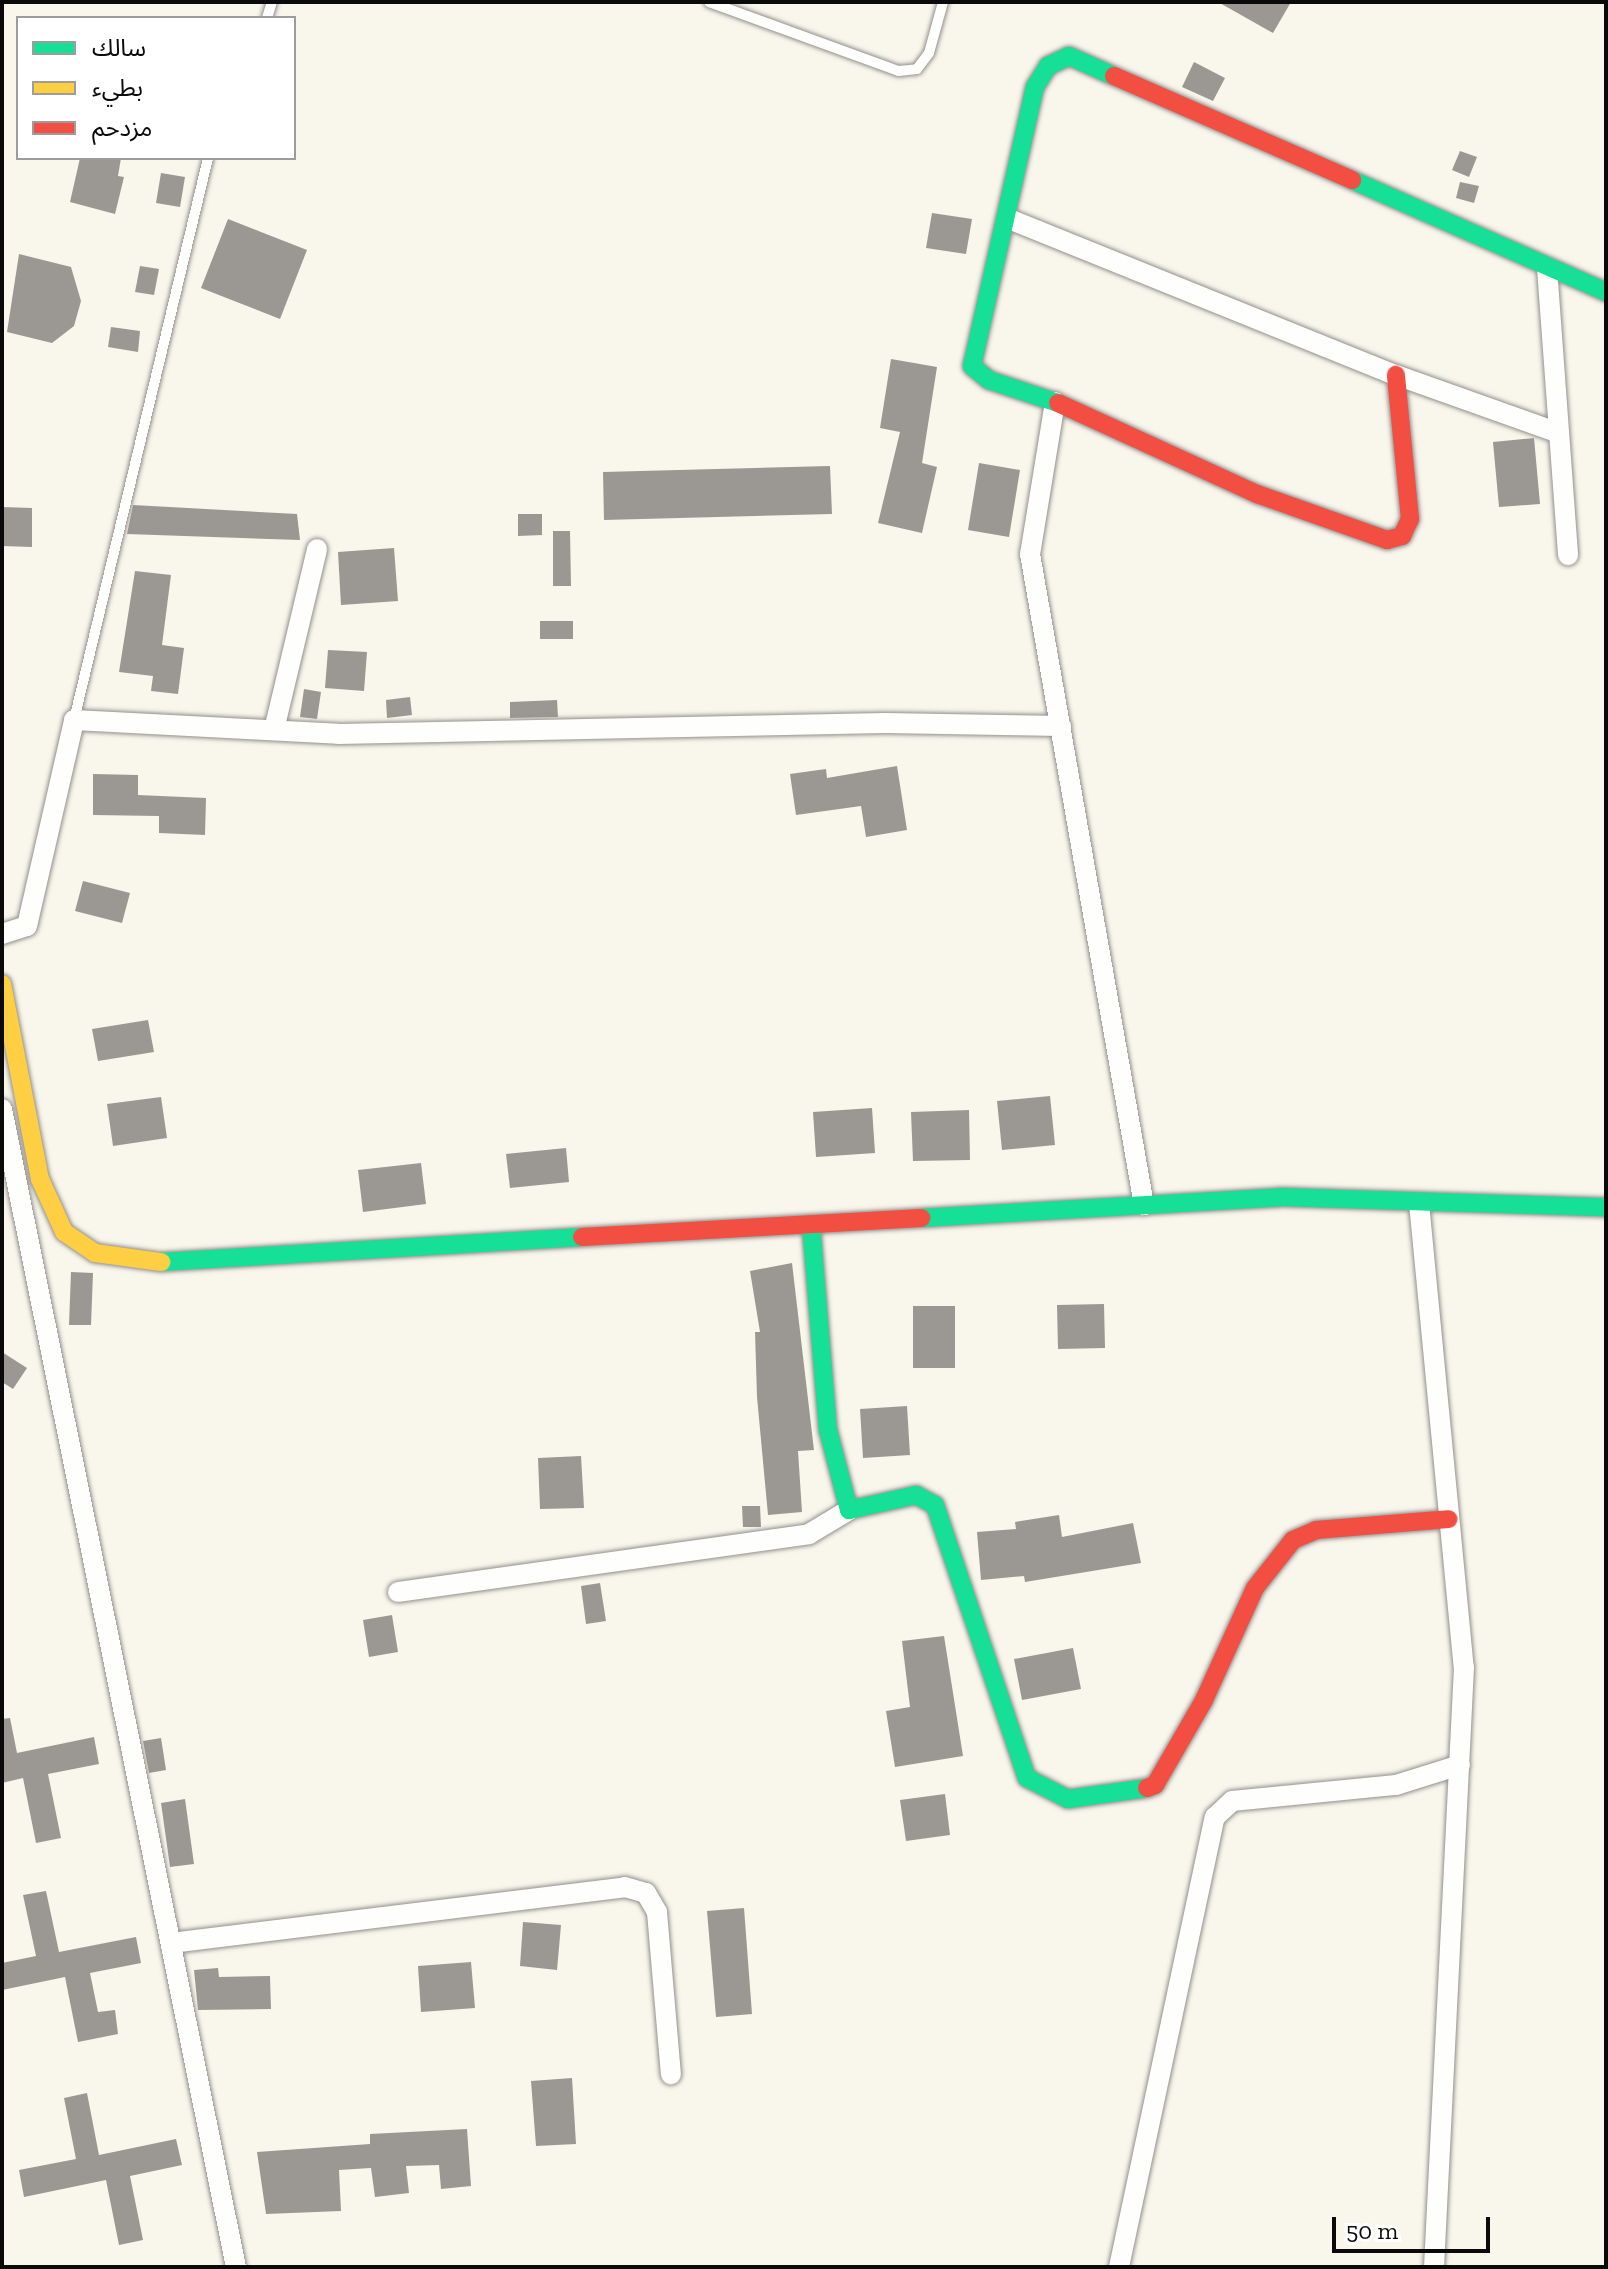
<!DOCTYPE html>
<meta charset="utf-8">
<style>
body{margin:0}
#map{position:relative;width:1608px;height:2269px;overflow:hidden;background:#f9f6ec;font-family:"Zilla Slab","Noto Sans Arabic",serif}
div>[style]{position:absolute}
.building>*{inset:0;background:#9b9893}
.roads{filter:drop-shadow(0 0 2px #92908c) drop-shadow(0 0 2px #92908c)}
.lane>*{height:10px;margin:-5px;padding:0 5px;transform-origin:5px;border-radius:5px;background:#fefefc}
.street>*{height:20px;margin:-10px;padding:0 10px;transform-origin:10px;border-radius:10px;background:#fefefc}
.fast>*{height:18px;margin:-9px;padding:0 9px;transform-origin:9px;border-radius:9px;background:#16e098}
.slow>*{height:18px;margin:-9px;padding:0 9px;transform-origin:9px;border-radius:9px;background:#ffcf43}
.jam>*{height:18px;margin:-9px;padding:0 9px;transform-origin:9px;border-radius:9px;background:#f24e42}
span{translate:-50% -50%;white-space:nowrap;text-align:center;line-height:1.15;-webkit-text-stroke:8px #fff;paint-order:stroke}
.frame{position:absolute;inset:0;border:4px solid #0a0a0a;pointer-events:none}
.legend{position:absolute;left:16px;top:16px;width:280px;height:144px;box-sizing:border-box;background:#fff;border:2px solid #9d9d9d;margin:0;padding:10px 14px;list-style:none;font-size:24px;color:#0a0a0a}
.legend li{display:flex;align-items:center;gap:16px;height:40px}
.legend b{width:40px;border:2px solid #9d9d9d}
.scale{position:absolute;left:1332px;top:2217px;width:158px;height:36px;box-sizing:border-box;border:4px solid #0a0a0a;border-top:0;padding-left:10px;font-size:24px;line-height:28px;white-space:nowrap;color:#0a0a0a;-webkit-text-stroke:6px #fff;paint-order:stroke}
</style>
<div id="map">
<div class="building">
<div style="clip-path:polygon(1218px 2px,1291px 2px,1273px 33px)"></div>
<div style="clip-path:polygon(1194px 62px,1225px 78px,1213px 101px,1182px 87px)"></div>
<div style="clip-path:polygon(1460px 151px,1477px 157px,1469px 177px,1452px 170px)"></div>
<div style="clip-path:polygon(80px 158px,121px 158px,118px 176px,124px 177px,115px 214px,70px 202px)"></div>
<div style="clip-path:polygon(161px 173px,185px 177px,180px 207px,156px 203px)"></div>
<div style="clip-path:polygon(1460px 182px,1479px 186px,1474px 203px,1456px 198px)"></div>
<div style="clip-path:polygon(932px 213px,972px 219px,966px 254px,926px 248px)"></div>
<div style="clip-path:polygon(228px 219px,307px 250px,280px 319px,201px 288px)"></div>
<div style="clip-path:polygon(19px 254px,71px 267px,81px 301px,74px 326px,52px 343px,7px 332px)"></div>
<div style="clip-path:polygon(140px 266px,159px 269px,154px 295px,135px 292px)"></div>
<div style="clip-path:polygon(111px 327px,140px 331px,138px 352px,108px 347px)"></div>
<div style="clip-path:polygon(891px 359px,937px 367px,922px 463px,937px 467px,922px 533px,878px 523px,900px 432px,880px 428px)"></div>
<div style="clip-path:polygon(1534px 438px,1540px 504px,1499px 507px,1493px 442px)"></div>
<div style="clip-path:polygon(979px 463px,1020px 470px,1009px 537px,968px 530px)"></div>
<div style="clip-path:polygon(830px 466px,832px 514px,604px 520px,603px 472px)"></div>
<div style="clip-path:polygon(133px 505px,297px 514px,300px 540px,127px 534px)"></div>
<div style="clip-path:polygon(2px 507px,32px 508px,32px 547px,2px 546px)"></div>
<div style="clip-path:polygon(518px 514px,542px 514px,542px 535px,518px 536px)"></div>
<div style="clip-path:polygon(553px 531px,570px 531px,571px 586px,553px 586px)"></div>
<div style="clip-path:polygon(394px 548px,398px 601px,341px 605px,338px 552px)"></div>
<div style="clip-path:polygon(135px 571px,171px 575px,162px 645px,184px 648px,178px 694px,151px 691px,153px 676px,119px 672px)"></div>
<div style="clip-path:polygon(540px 621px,573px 621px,573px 639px,540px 639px)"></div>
<div style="clip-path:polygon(328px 650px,367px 652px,364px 691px,325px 688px)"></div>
<div style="clip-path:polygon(304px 689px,321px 692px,317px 719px,300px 717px)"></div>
<div style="clip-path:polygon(410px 697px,412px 715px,387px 718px,386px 700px)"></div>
<div style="clip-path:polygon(557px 700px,558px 717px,510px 718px,510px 702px)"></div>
<div style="clip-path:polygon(897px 766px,907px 830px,866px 837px,861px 806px,796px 815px,790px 774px,826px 769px,827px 778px)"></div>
<div style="clip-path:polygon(93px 774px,138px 775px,138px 795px,206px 798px,205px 835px,159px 833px,159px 816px,93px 815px)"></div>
<div style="clip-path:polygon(83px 881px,130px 893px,122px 923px,75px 911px)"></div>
<div style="clip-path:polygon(148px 1020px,154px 1052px,98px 1061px,92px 1029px)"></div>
<div style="clip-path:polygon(1050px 1096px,1055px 1145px,1002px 1150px,997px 1101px)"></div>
<div style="clip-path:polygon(161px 1097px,167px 1138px,113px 1146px,107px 1104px)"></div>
<div style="clip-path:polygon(872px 1108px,875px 1153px,816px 1157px,813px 1112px)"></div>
<div style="clip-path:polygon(969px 1110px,970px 1160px,913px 1161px,911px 1112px)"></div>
<div style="clip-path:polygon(566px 1148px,569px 1182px,510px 1188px,506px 1154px)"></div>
<div style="clip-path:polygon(421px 1163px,426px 1204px,363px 1212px,358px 1170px)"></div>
<div style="clip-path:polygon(792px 1263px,814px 1450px,798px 1451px,802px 1512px,768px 1515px,757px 1397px,755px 1332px,760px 1332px,750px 1271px)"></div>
<div style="clip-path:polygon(71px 1272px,93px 1273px,91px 1325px,69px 1325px)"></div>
<div style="clip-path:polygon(1104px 1304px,1105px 1348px,1058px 1349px,1057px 1305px)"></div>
<div style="clip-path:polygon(913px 1306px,955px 1306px,955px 1368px,913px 1368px)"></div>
<div style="clip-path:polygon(2px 1352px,27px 1368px,13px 1389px,2px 1382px)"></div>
<div style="clip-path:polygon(907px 1406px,910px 1455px,863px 1458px,860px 1409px)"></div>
<div style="clip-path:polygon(581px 1456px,584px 1508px,540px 1509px,538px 1458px)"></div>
<div style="clip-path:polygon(742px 1506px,760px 1506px,761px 1527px,743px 1527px)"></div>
<div style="clip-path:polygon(1059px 1515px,1062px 1537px,1133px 1523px,1141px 1563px,1025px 1582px,1024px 1576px,981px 1580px,977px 1532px,1016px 1529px,1015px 1522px)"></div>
<div style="clip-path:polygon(600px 1583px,606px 1621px,586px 1624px,581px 1586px)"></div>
<div style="clip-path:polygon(392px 1615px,398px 1652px,369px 1657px,363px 1620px)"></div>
<div style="clip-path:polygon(944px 1636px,963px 1756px,895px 1767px,886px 1711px,910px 1707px,902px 1641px)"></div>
<div style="clip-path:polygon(1073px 1648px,1081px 1689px,1022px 1700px,1014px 1659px)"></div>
<div style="clip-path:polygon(10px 1718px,17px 1753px,94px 1737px,99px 1764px,48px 1774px,61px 1838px,36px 1843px,23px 1778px,2px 1783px,2px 1719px)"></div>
<div style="clip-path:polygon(161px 1738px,166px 1770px,149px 1773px,143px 1741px)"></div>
<div style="clip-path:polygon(945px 1794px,950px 1835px,906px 1841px,900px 1800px)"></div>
<div style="clip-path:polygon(185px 1799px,194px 1864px,170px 1867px,161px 1803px)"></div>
<div style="clip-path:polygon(46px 1891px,59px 1952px,136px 1937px,141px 1963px,90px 1973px,98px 2012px,115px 2010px,118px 2034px,78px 2042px,65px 1977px,2px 1990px,2px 1963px,36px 1956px,23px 1895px)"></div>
<div style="clip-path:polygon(744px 1908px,752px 2014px,716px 2017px,707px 1911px)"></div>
<div style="clip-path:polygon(523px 1922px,561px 1925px,557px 1970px,520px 1966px)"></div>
<div style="clip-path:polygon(471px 1962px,475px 2008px,421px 2012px,418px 1966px)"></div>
<div style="clip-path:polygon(218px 1968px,219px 1977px,270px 1976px,271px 2009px,198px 2010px,194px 1970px)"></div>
<div style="clip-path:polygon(572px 2078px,576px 2144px,536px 2146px,531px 2081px)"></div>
<div style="clip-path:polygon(87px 2093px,99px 2155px,176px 2139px,182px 2165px,130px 2176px,143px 2240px,119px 2245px,106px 2180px,24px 2197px,19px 2170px,76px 2159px,64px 2098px)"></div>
<div style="clip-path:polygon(467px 2129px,471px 2186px,441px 2189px,439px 2165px,406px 2166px,409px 2193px,375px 2197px,371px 2168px,339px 2170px,341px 2211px,266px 2214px,257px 2152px,370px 2144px,370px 2134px)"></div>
</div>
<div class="roads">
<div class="lane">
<div style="left:709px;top:2px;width:202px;rotate:20deg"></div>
<div style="left:899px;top:71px;width:18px;rotate:-6deg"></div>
<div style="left:917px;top:69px;width:20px;rotate:-53deg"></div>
<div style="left:929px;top:53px;width:53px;rotate:-74.6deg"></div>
<div style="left:267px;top:18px;width:17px;rotate:-73deg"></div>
<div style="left:74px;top:720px;width:578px;rotate:-76.59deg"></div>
</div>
<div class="street">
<div style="left:1009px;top:219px;width:417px;rotate:22deg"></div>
<div style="left:1396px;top:375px;width:170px;rotate:19.6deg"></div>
<div style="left:1547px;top:268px;width:288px;rotate:85.8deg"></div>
<div style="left:1055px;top:402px;width:154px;rotate:99.3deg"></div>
<div style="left:1030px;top:554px;width:661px;rotate:80.07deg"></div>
<div style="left:274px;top:730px;width:186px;rotate:-76.6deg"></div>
<div style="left:2px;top:934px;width:26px;rotate:-18deg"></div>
<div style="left:27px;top:926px;width:211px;rotate:-77.1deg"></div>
<div style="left:74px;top:720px;width:264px;rotate:3deg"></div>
<div style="left:338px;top:734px;width:547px;rotate:-1.15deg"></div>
<div style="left:885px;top:723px;width:176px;rotate:1deg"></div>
<div style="left:2px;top:1109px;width:1181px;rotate:78.58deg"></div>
<div style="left:1419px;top:1203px;width:466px;rotate:84.5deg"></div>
<div style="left:1464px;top:1667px;width:601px;rotate:92.86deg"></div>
<div style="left:398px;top:1592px;width:415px;rotate:-8deg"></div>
<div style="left:809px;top:1534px;width:47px;rotate:-31deg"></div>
<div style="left:171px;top:1943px;width:457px;rotate:-7deg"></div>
<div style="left:625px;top:1887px;width:22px;rotate:16deg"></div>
<div style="left:646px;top:1893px;width:22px;rotate:60deg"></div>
<div style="left:657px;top:1912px;width:163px;rotate:85.1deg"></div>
<div style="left:1119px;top:2267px;width:460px;rotate:-78deg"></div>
<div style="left:1215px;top:1817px;width:23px;rotate:-43deg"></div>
<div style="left:1232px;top:1801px;width:165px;rotate:-5.6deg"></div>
<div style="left:1396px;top:1785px;width:67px;rotate:-17.4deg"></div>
</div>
<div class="fast">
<div style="left:1352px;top:180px;width:278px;rotate:23.8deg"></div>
<div style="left:1058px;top:403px;width:73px;rotate:-161.6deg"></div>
<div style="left:989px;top:380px;width:22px;rotate:-141deg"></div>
<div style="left:972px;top:366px;width:286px;rotate:-77.3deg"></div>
<div style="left:1035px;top:87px;width:25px;rotate:-58deg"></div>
<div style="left:1048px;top:66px;width:23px;rotate:-25deg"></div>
<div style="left:1069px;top:56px;width:49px;rotate:24deg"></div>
<div style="left:921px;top:1218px;width:361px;rotate:-3.3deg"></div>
<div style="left:1281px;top:1197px;width:325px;rotate:1.8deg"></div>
<div style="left:811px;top:1224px;width:207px;rotate:85.3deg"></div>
<div style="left:828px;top:1430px;width:83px;rotate:75.3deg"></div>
<div style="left:849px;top:1510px;width:69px;rotate:-12.6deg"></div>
<div style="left:916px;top:1495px;width:21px;rotate:28deg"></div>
<div style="left:935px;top:1505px;width:288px;rotate:71.4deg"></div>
<div style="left:1027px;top:1778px;width:46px;rotate:27.1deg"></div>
<div style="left:1068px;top:1799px;width:80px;rotate:-7.9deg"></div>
<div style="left:161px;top:1262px;width:422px;rotate:-3.4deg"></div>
</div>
<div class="slow">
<div style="left:2px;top:984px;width:199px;rotate:79deg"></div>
<div style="left:40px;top:1179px;width:58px;rotate:65.6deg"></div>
<div style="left:64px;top:1232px;width:37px;rotate:34deg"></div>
<div style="left:95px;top:1253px;width:67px;rotate:7.8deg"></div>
</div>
<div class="jam">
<div style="left:1114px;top:76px;width:260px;rotate:23.6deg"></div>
<div style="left:1058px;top:403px;width:219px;rotate:24.6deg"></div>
<div style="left:1257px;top:494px;width:138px;rotate:19.5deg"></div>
<div style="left:1387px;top:540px;width:16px;rotate:-15deg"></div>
<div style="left:1402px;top:536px;width:19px;rotate:-65deg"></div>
<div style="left:1410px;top:519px;width:145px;rotate:-95.6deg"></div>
<div style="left:582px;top:1237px;width:340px;rotate:-3.2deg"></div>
<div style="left:1147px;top:1788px;width:9px;rotate:-21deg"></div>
<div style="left:1155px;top:1785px;width:98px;rotate:-60deg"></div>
<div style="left:1204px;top:1700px;width:123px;rotate:-65.5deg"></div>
<div style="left:1255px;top:1588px;width:61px;rotate:-51.6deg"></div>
<div style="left:1293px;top:1540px;width:25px;rotate:-23deg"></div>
<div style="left:1316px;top:1530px;width:133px;rotate:-4.7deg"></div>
</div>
</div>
<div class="frame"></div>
<ul class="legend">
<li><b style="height:10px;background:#16e098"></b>سالك</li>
<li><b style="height:10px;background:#ffcf43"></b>بطيء</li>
<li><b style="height:10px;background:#f24e42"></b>مزدحم</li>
</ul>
<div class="scale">50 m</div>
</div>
